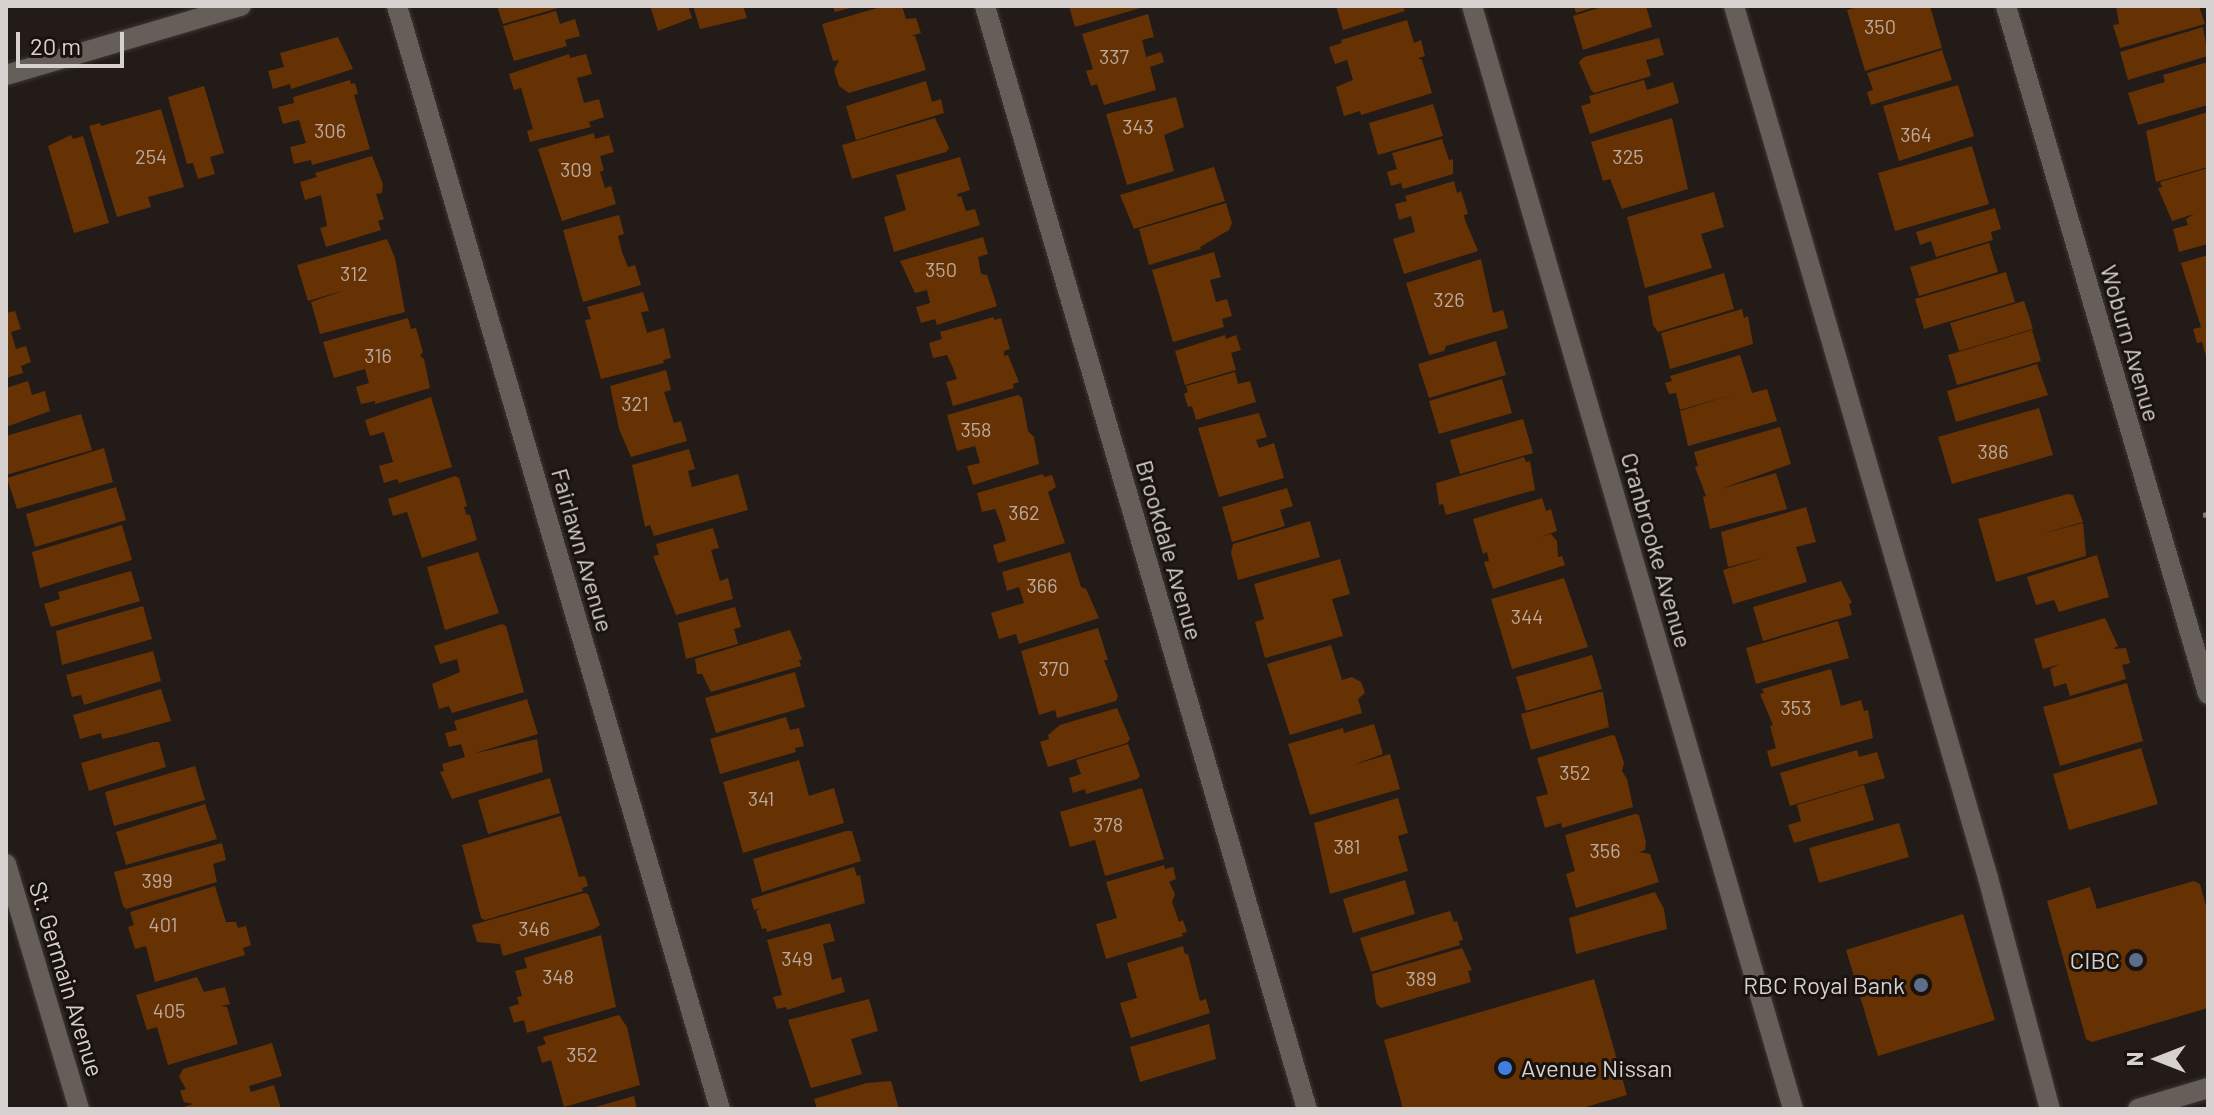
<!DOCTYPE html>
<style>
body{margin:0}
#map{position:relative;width:2214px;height:1115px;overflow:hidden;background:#221b17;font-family:Barlow,sans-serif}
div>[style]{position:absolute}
.building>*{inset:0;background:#663204}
.path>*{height:5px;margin-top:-2.5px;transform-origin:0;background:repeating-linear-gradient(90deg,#7f7976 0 4px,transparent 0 10px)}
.roads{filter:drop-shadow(0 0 2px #3c3734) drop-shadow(0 0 2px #3c3734)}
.lane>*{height:20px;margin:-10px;padding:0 10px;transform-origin:10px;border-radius:10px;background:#665e59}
.street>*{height:20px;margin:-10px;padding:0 10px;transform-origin:10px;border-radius:10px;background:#665e59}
.secondary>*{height:20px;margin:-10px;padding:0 10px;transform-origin:10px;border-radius:10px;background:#665e59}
.dots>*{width:22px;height:22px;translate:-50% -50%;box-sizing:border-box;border:4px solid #19120e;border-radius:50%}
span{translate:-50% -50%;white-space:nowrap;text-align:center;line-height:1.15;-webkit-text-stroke:6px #19120e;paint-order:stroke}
.number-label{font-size:20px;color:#baa99c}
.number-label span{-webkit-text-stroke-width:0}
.street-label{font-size:24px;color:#d6d1ce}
.poi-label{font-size:24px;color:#d6d1ce}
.right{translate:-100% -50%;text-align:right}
.left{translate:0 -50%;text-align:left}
.frame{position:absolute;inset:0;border:8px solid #d6d1ce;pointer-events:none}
.north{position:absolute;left:2118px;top:1019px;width:80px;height:80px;-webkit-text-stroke:6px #19120e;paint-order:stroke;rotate:270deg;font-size:22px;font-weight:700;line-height:32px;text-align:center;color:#d6d1ce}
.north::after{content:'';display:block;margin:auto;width:28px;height:36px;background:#d6d1ce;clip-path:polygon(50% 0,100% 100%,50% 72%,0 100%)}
.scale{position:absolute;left:16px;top:32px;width:108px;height:36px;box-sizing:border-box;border:4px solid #d6d1ce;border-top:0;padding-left:10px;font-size:24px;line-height:28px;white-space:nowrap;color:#d6d1ce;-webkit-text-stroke:6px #19120e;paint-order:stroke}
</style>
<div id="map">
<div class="building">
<div style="clip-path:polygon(497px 6px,562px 6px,562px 7px,503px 24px)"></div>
<div style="clip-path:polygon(650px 6px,688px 6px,692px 18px,658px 31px)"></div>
<div style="clip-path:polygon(693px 6px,743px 6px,747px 18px,700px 29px)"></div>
<div style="clip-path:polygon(833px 6px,854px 6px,854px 7px,835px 12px)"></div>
<div style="clip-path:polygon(884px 6px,902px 6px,906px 19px,916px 18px,921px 33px,911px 36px,915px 36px,926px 70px,849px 93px,839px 86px,834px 70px,839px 60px,833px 61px,822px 24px)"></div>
<div style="clip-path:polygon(1069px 6px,1144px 6px,1144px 7px,1075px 27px)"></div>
<div style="clip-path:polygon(1336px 6px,1403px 6px,1405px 11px,1343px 30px)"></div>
<div style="clip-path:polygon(1574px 6px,1595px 6px,1595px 7px,1576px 13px)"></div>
<div style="clip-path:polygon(1605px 6px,1646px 6px,1652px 27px,1583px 50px,1573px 16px)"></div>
<div style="clip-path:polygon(1861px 6px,1930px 6px,1942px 48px,1865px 71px,1847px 10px)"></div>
<div style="clip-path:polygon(2199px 6px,2205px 24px,2120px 48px,2113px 25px,2119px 24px,2116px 6px)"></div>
<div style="clip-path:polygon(556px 11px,560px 24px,575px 19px,580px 36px,565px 40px,567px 46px,514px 61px,503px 26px)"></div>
<div style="clip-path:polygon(1148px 14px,1154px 37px,1142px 40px,1146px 57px,1161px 52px,1164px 62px,1150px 67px,1156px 90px,1104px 105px,1097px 84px,1091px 86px,1086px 71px,1093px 69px,1082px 34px)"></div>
<div style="clip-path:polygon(1407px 20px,1414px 43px,1421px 40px,1425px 56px,1418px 58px,1422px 60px,1432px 93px,1361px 115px,1360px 111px,1344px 116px,1336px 87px,1353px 80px,1347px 60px,1335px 64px,1329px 47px,1342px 43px,1341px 40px)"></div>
<div style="clip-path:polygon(2203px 27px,2208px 56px,2128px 80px,2120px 52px)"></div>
<div style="clip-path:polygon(338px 37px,353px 69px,291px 89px,290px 84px,273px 89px,268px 71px,284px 67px,280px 53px)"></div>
<div style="clip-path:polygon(1659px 38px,1664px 55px,1646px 60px,1651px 76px,1594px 93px,1591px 90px,1579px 62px,1584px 57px)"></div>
<div style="clip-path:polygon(1942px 50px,1952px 80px,1871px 105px,1867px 92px,1873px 90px,1867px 73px)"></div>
<div style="clip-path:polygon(569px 54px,570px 58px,586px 54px,592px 74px,577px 78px,584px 103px,599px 99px,604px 117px,589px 122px,591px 127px,530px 142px,527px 131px,533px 129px,521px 88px,514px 90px,509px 74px)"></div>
<div style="clip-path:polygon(2208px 62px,2208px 105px,2138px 125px,2128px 93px,2165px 82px,2163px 75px)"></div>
<div style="clip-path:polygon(350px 80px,351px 84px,355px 83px,358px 94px,354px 95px,370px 149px,312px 165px,311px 160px,294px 164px,290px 147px,306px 143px,299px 120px,283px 124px,278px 107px,294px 103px,293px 97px)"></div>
<div style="clip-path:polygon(1644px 80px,1647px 90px,1673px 82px,1679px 103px,1590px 134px,1581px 106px,1591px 103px,1589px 96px)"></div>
<div style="clip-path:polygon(926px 81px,932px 102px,941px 99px,944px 113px,856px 140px,846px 106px)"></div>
<div style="clip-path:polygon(1958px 85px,1974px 136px,1899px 161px,1883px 106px)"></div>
<div style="clip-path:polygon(204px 86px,224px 153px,210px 157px,215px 174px,198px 179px,193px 163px,187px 164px,168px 97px)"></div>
<div style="clip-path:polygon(1176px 97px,1184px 127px,1164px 135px,1174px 171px,1127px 185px,1106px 114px)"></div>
<div style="clip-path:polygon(1433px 104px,1443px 136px,1378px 155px,1369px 123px)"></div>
<div style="clip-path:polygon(161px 109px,184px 187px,148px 197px,151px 207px,117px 217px,89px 126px,100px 123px,101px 126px)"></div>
<div style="clip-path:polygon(2208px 112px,2208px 167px,2156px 182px,2146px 131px)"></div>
<div style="clip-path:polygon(935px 118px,949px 148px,946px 152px,852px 179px,842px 145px)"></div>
<div style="clip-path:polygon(1672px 118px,1688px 189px,1622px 209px,1610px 179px,1603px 181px,1591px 142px)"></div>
<div style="clip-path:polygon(594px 133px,595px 139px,609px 135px,614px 152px,600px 156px,604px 170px,600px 172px,605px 188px,611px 186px,616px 204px,562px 221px,538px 149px)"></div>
<div style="clip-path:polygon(71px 135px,73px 139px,83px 136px,109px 223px,74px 233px,48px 146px)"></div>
<div style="clip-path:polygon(1442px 139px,1449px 160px,1453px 159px,1453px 174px,1403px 189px,1401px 183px,1391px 186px,1387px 172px,1397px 169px,1392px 153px)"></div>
<div style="clip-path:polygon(1972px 146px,1989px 204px,1895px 231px,1878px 173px)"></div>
<div style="clip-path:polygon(372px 156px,383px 184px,382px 193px,376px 194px,384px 219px,378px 221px,381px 230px,326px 247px,320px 228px,327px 226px,321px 195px,305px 200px,300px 182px,317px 177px,315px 173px)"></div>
<div style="clip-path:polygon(960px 157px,970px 190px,957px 194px,958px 197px,961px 196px,966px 211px,975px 209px,980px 225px,894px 252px,884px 217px,906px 210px,896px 175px)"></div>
<div style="clip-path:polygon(1214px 167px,1225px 201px,1134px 229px,1120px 195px)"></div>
<div style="clip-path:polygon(2208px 168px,2208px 244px,2179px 252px,2173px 229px,2188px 225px,2186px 219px,2194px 214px,2172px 221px,2158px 188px,2162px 187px,2160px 182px)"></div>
<div style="clip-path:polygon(1454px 181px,1457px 193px,1461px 191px,1468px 214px,1464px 215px,1465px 220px,1478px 251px,1404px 274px,1393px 239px,1415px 232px,1411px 216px,1399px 220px,1395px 204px,1407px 201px,1405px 196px)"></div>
<div style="clip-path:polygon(1714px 192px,1724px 227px,1701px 234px,1712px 268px,1645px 288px,1627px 217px)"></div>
<div style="clip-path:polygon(1226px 203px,1232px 223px,1229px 230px,1200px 247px,1201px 249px,1149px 265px,1139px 229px)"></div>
<div style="clip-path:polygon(1995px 208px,2001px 229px,1991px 232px,1993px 240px,1936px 257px,1931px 241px,1920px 245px,1916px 232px)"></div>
<div style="clip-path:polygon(619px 215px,624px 234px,618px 236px,622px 252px,628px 267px,635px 265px,641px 285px,583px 302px,563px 230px)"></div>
<div style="clip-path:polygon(983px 237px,988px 254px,978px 257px,981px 274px,987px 275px,997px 306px,937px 325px,935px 319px,921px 323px,916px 307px,930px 303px,927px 290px,915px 293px,900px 261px)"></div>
<div style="clip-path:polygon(387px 239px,395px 258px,405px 312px,320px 334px,311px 302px,345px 290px,308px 301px,297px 265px)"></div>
<div style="clip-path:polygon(1989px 243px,1998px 272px,1919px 296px,1910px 267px)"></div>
<div style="clip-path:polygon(1214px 252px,1221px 277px,1210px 280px,1216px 302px,1227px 299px,1232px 316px,1222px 319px,1224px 327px,1173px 342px,1152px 270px)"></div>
<div style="clip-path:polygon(2208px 255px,2208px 360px,2207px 360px,2202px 342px,2197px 343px,2193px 329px,2201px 327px,2181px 263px)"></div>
<div style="clip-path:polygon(1481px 259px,1493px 313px,1503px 310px,1508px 328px,1446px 346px,1444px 351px,1429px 355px,1406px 283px)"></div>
<div style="clip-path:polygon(2006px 272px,2015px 302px,1924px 329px,1915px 299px)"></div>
<div style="clip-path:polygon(1724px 273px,1734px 309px,1658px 332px,1653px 325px,1648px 296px)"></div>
<div style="clip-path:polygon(643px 292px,649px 311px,641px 312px,647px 333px,664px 328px,671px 358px,663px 360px,664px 363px,601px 379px,585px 320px,591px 319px,587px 307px)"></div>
<div style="clip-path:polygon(2024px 301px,2033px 329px,1959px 351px,1950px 323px)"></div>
<div style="clip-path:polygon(1742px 309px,1744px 318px,1748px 316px,1753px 344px,1670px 369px,1661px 333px)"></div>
<div style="clip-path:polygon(15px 311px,21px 329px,11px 332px,16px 349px,26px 346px,31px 362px,21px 366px,23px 373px,6px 378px,6px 313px)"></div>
<div style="clip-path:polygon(994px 317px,994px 320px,1001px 318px,1010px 349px,1004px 351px,1004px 356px,1008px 355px,1019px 382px,1013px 384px,1014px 388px,953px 406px,946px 382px,957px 379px,953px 368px,947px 355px,933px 358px,929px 343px,942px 339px,940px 332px)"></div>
<div style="clip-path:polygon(408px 318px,411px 329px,416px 328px,423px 352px,420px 356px,424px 359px,430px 388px,375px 404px,375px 401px,361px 404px,356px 387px,369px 383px,365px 369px,334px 378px,323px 342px)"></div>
<div style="clip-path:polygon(2032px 330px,2041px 361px,1957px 385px,1948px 355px)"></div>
<div style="clip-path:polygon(1225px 335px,1226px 339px,1236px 335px,1241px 350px,1231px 353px,1236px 370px,1185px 385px,1175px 351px)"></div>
<div style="clip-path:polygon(1496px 341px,1506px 375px,1429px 398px,1418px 364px)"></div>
<div style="clip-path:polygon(1740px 355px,1752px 393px,1767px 389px,1777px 421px,1688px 446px,1680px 411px,1734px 394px,1680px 410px,1676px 393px,1669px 394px,1665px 383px,1672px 381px,1670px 376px)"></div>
<div style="clip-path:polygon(2037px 364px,2048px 395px,1956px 422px,1947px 391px)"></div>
<div style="clip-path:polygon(666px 370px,671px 390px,664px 392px,674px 423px,681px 421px,687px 441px,631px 457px,619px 429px,610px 386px)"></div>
<div style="clip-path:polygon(1235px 372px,1238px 384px,1250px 381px,1256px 402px,1196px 420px,1192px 406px,1188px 407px,1184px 394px,1188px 392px,1186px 386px)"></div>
<div style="clip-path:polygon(1502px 379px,1512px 413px,1439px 434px,1429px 401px)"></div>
<div style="clip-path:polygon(28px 381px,32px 395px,45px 391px,50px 411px,6px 427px,6px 388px)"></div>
<div style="clip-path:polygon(1018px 395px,1022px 398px,1028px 431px,1034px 437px,1039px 464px,973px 485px,967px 466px,980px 463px,975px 446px,957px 451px,947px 415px)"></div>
<div style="clip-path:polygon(431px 397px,452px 467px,399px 483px,397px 479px,384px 483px,379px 466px,393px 462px,384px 432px,370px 436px,365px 420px)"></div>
<div style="clip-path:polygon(2039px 408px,2053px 455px,1952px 484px,1938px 437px)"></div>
<div style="clip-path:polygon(1259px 413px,1267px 437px,1256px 440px,1259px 448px,1274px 443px,1284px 478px,1219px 497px,1198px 428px)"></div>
<div style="clip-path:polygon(81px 414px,92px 450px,6px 475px,6px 436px)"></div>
<div style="clip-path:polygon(1523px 419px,1533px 453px,1460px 474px,1450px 440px)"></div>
<div style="clip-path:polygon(1780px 427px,1791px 464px,1720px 489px,1776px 473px,1787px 509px,1710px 529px,1703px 497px,1706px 496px,1695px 467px,1698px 466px,1694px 452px)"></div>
<div style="clip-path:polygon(104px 448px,113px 482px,17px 509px,7px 478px)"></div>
<div style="clip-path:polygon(689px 449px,695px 469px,688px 471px,692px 487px,738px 474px,748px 510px,654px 536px,650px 525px,645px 527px,632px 465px)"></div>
<div style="clip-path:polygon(1524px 457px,1526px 462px,1530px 461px,1535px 490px,1446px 515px,1443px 504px,1439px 505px,1436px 483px)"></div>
<div style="clip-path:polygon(1043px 474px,1044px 477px,1052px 475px,1056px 487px,1048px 492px,1065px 543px,998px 563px,993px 545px,1006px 541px,1001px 524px,995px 509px,982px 512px,977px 493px)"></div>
<div style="clip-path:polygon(455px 476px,459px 478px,467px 506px,464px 507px,466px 514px,470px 515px,477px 540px,422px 558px,407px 512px,393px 516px,388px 499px)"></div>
<div style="clip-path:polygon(116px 487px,126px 520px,35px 547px,26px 514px)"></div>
<div style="clip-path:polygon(1287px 488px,1293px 506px,1280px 510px,1285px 526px,1232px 542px,1222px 507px)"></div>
<div style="clip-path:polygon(2068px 494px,2073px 495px,2083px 522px,2037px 535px,2083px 523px,2086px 556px,1996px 582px,1978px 519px)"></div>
<div style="clip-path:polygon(1542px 498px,1546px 511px,1551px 509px,1557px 531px,1541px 537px,1551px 534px,1557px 541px,1558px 557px,1562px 556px,1565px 565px,1493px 589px,1484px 562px,1489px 561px,1487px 552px,1483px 554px,1473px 519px)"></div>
<div style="clip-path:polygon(1806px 507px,1816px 542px,1796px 547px,1807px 582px,1733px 604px,1723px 570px,1766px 557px,1728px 567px,1721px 532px)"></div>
<div style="clip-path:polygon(1310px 521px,1320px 557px,1238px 580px,1231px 553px,1233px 544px)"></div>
<div style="clip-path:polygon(122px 525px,132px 560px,40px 588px,32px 552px)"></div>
<div style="clip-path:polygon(713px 528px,719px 548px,711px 550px,720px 581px,728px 578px,733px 599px,676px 615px,653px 556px,659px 555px,656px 544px)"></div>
<div style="clip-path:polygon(478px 552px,499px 613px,445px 630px,427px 567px)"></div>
<div style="clip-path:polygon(1070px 552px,1081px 587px,1086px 589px,1099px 618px,1019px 644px,1016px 634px,999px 639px,991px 613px,1024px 603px,1019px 587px,1007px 591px,1002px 572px)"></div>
<div style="clip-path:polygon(2097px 555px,2109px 597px,2059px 612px,2054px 600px,2036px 605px,2027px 577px)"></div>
<div style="clip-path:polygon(1340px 559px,1350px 594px,1332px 599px,1343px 636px,1265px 658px,1255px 622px,1264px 619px,1254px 584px)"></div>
<div style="clip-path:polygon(131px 571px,140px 601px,51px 627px,44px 604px,60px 599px,58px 592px)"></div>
<div style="clip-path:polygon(1564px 578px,1588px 647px,1512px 669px,1491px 599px)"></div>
<div style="clip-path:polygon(1841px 581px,1852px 603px,1849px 604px,1852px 615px,1763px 641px,1753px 607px)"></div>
<div style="clip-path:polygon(143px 606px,152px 639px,62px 665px,56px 631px)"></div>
<div style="clip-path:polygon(735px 607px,741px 627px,734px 629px,738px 644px,686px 659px,678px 623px)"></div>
<div style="clip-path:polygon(2105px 618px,2118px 646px,2113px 649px,2126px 648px,2130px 663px,2122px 665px,2126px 679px,2070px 696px,2066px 683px,2054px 687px,2050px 669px,2060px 664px,2043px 669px,2034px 639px)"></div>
<div style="clip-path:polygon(1838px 621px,1849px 658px,1756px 684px,1746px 648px)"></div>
<div style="clip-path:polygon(502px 624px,506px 626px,524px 692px,452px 713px,449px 706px,439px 709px,432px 684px,460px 672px,457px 659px,440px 664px,434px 646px)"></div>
<div style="clip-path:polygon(1098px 628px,1108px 660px,1104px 660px,1118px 696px,1116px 701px,1057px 718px,1055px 710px,1039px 715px,1021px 651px)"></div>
<div style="clip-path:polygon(790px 630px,802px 659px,799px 660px,801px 666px,711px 692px,702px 674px,697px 674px,695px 659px)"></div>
<div style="clip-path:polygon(1331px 645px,1342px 680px,1352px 677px,1361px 682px,1365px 693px,1358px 699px,1362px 713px,1290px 735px,1267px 664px)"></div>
<div style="clip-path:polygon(153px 651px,161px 681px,84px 705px,81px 695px,72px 697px,66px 675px)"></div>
<div style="clip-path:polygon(1592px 655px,1602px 689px,1526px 711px,1516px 677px)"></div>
<div style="clip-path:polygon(1831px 669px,1841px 706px,1861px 700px,1864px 711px,1868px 710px,1873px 738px,1771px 767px,1767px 751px,1776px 748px,1770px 726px,1773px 725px,1760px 694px,1764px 693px,1762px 689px)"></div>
<div style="clip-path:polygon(795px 672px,805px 707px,716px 733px,705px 698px)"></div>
<div style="clip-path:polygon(2127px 683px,2143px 741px,2060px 766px,2043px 707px)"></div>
<div style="clip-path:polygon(161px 689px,171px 721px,117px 736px,102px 739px,101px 733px,80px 739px,73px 715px)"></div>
<div style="clip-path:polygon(1599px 692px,1603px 692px,1609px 727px,1531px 750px,1521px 714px)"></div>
<div style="clip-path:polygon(527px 699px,538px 734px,472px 754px,537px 739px,543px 772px,452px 799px,440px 772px,444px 771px,442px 764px,465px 757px,461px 744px,449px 747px,445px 733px,457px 730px,454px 721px)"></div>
<div style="clip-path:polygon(1117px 708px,1130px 739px,1127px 743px,1048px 767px,1040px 742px,1049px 739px,1048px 735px,1060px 725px)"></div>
<div style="clip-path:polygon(786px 717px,790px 730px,799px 728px,804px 746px,795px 748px,796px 752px,720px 774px,710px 739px)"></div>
<div style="clip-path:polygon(1374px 724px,1383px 754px,1353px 765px,1390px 754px,1400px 789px,1310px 815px,1288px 744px,1343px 728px,1344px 733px)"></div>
<div style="clip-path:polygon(1612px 735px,1615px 736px,1624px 763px,1622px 771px,1627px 779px,1633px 807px,1562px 828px,1561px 823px,1545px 828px,1536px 797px,1548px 794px,1537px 758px)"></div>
<div style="clip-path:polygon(153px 742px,159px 742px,166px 767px,89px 791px,81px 763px)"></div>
<div style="clip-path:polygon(1128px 744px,1140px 776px,1137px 779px,1086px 794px,1085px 789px,1073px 793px,1069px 778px,1081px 774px,1076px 760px)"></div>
<div style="clip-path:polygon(2141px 748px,2158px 804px,2069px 830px,2053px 774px)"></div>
<div style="clip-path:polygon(1857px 750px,1859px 757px,1877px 752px,1885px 778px,1790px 806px,1780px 773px)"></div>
<div style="clip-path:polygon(799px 760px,809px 796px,834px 788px,844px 823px,743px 853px,723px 782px)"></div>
<div style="clip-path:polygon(195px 766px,205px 800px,114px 826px,105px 792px)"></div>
<div style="clip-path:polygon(550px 778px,560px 813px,488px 834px,478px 800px)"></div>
<div style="clip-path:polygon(1864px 785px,1874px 820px,1794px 843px,1788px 825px,1801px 821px,1797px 805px)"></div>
<div style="clip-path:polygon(1142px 788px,1164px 859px,1105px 876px,1095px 840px,1070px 847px,1060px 812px)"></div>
<div style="clip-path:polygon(1398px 798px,1408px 833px,1398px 836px,1408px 871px,1330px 894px,1314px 823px)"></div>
<div style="clip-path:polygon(205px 804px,217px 839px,126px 865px,116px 832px)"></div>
<div style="clip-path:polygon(1635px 814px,1639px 815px,1646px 842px,1645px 850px,1639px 852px,1650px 854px,1659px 882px,1576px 908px,1566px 874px,1575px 871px,1565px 835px)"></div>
<div style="clip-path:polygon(561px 816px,579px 877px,585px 876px,588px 886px,582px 888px,583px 891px,485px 920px,481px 918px,462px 845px)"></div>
<div style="clip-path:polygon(1899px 823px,1909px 857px,1819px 883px,1809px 848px)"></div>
<div style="clip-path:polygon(846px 831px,852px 831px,861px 861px,762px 892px,753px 859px)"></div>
<div style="clip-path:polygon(222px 843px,226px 860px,213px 864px,217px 882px,126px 909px,123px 906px,114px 872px)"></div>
<div style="clip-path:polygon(1164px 865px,1165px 869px,1173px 867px,1176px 879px,1169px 882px,1175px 894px,1172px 902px,1179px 922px,1183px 920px,1187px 932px,1182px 933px,1183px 936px,1106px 959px,1096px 924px,1117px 918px,1106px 882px)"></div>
<div style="clip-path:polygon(854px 867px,857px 876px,860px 875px,865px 903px,767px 932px,766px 928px,762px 929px,756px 911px,760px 908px,754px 910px,751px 899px)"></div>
<div style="clip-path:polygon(1405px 880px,1415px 914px,1353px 933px,1343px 899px)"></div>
<div style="clip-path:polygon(2194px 881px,2200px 884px,2208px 913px,2208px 1008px,2092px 1042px,2086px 1039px,2047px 901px,2090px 887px,2097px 909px)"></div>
<div style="clip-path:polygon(215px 886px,226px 922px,236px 922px,238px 928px,246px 926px,251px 945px,243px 948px,245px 955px,155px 982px,146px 946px,135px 949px,128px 927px,134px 925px,130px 912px)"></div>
<div style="clip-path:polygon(1655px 892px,1664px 909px,1667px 929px,1576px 954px,1569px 918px)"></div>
<div style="clip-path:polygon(584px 893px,588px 894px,600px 925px,594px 929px,503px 956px,500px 944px,477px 942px,472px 925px)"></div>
<div style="clip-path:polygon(1450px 911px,1454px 922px,1457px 921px,1463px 940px,1459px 941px,1460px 945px,1371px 972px,1360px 938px)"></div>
<div style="clip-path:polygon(1963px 914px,1995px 1020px,1878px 1056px,1846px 950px)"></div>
<div style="clip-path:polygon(830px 923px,835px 941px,823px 944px,827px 961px,832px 980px,841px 977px,845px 992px,787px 1010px,786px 1007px,777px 1009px,773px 997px,782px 995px,767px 940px)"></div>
<div style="clip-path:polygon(601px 935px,616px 1007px,527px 1033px,524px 1020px,514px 1023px,509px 1007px,519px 1004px,517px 997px,522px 996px,515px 971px,527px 968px,524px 958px)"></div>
<div style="clip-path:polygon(1183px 946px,1185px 954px,1188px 954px,1200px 1001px,1206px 999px,1210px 1013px,1131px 1038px,1120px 1003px,1137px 998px,1127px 963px)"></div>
<div style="clip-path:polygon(1462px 948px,1472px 970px,1468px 971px,1471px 982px,1381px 1008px,1376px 1003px,1372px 974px)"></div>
<div style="clip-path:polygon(197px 977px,204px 992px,225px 987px,230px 1004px,221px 1006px,227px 1007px,238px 1044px,168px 1065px,157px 1027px,147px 1030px,136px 995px)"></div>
<div style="clip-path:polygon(1594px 979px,1627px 1095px,1579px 1109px,1403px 1109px,1384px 1040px)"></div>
<div style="clip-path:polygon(869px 999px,878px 1031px,851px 1039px,862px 1074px,811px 1088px,788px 1020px)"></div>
<div style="clip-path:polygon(619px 1015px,627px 1027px,640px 1085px,564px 1107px,551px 1060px,542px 1063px,537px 1047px,546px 1044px,543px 1037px)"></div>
<div style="clip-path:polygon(1209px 1024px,1216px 1059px,1140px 1082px,1130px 1047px)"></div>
<div style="clip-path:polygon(272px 1043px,282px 1076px,249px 1086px,251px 1092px,274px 1085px,281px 1109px,178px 1109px,193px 1104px,184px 1102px,180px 1091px,186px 1089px,179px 1077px,183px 1069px)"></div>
<div style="clip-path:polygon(891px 1081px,899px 1109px,817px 1109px,814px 1099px,867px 1083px)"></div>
<div style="clip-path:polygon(634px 1096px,637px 1109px,592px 1109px,592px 1108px)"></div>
</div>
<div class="path">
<div style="left:2203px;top:515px;width:5px;rotate:-11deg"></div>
</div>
<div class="roads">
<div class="lane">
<div style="left:1734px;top:6px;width:908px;rotate:73.76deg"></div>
<div style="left:1988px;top:878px;width:239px;rotate:75deg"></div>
</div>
<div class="street">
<div style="left:397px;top:6px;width:1149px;rotate:73.68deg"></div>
<div style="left:985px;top:6px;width:1149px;rotate:73.73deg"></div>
<div style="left:1472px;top:6px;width:1149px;rotate:73.77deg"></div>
<div style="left:2006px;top:6px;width:717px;rotate:73.64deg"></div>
<div style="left:6px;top:75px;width:245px;rotate:-16.4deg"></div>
<div style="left:6px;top:864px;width:256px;rotate:73.4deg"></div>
</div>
<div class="secondary">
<div style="left:2138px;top:1109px;width:73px;rotate:-16.7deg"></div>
</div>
</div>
<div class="dots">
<div style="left:2136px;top:960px;background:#5c6f8a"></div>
<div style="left:1921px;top:985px;background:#5c6f8a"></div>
<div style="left:1505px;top:1068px;background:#3f7fe0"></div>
</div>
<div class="number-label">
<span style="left:1880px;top:26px">350</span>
<span style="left:1114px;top:56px">337</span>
<span style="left:1138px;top:126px">343</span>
<span style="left:330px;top:130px">306</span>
<span style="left:1916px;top:134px">364</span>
<span style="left:151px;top:156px">254</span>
<span style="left:1628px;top:156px">325</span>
<span style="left:576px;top:169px">309</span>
<span style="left:941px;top:269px">350</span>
<span style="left:354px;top:273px">312</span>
<span style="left:1449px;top:299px">326</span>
<span style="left:378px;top:355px">316</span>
<span style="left:635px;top:403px">321</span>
<span style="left:976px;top:429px">358</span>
<span style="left:1993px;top:451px">386</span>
<span style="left:1024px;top:512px">362</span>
<span style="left:1042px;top:585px">366</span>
<span style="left:1527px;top:616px">344</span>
<span style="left:1054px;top:668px">370</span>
<span style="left:1796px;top:707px">353</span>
<span style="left:1575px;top:772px">352</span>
<span style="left:761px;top:798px">341</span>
<span style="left:1108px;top:824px">378</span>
<span style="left:1347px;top:846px">381</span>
<span style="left:1605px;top:850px">356</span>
<span style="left:157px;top:880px">399</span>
<span style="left:163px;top:924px">401</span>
<span style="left:534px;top:928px">346</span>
<span style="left:797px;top:958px">349</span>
<span style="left:558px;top:976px">348</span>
<span style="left:1421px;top:978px">389</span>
<span style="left:169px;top:1010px">405</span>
<span style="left:582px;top:1054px">352</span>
</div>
<div class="street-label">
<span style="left:2131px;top:343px;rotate:74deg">Woburn Avenue</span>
<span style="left:583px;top:550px;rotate:74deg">Fairlawn Avenue</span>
<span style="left:1170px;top:550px;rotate:74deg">Brookdale Avenue</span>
<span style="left:1657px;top:550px;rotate:74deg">Cranbrooke Avenue</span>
<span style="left:67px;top:979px;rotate:73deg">St. Germain Avenue</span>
</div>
<div class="poi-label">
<span class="right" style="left:2120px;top:960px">CIBC</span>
<span class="right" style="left:1905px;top:985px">RBC Royal Bank</span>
<span class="left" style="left:1521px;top:1068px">Avenue Nissan</span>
</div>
<div class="frame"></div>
<div class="north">N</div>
<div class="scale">20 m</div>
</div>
